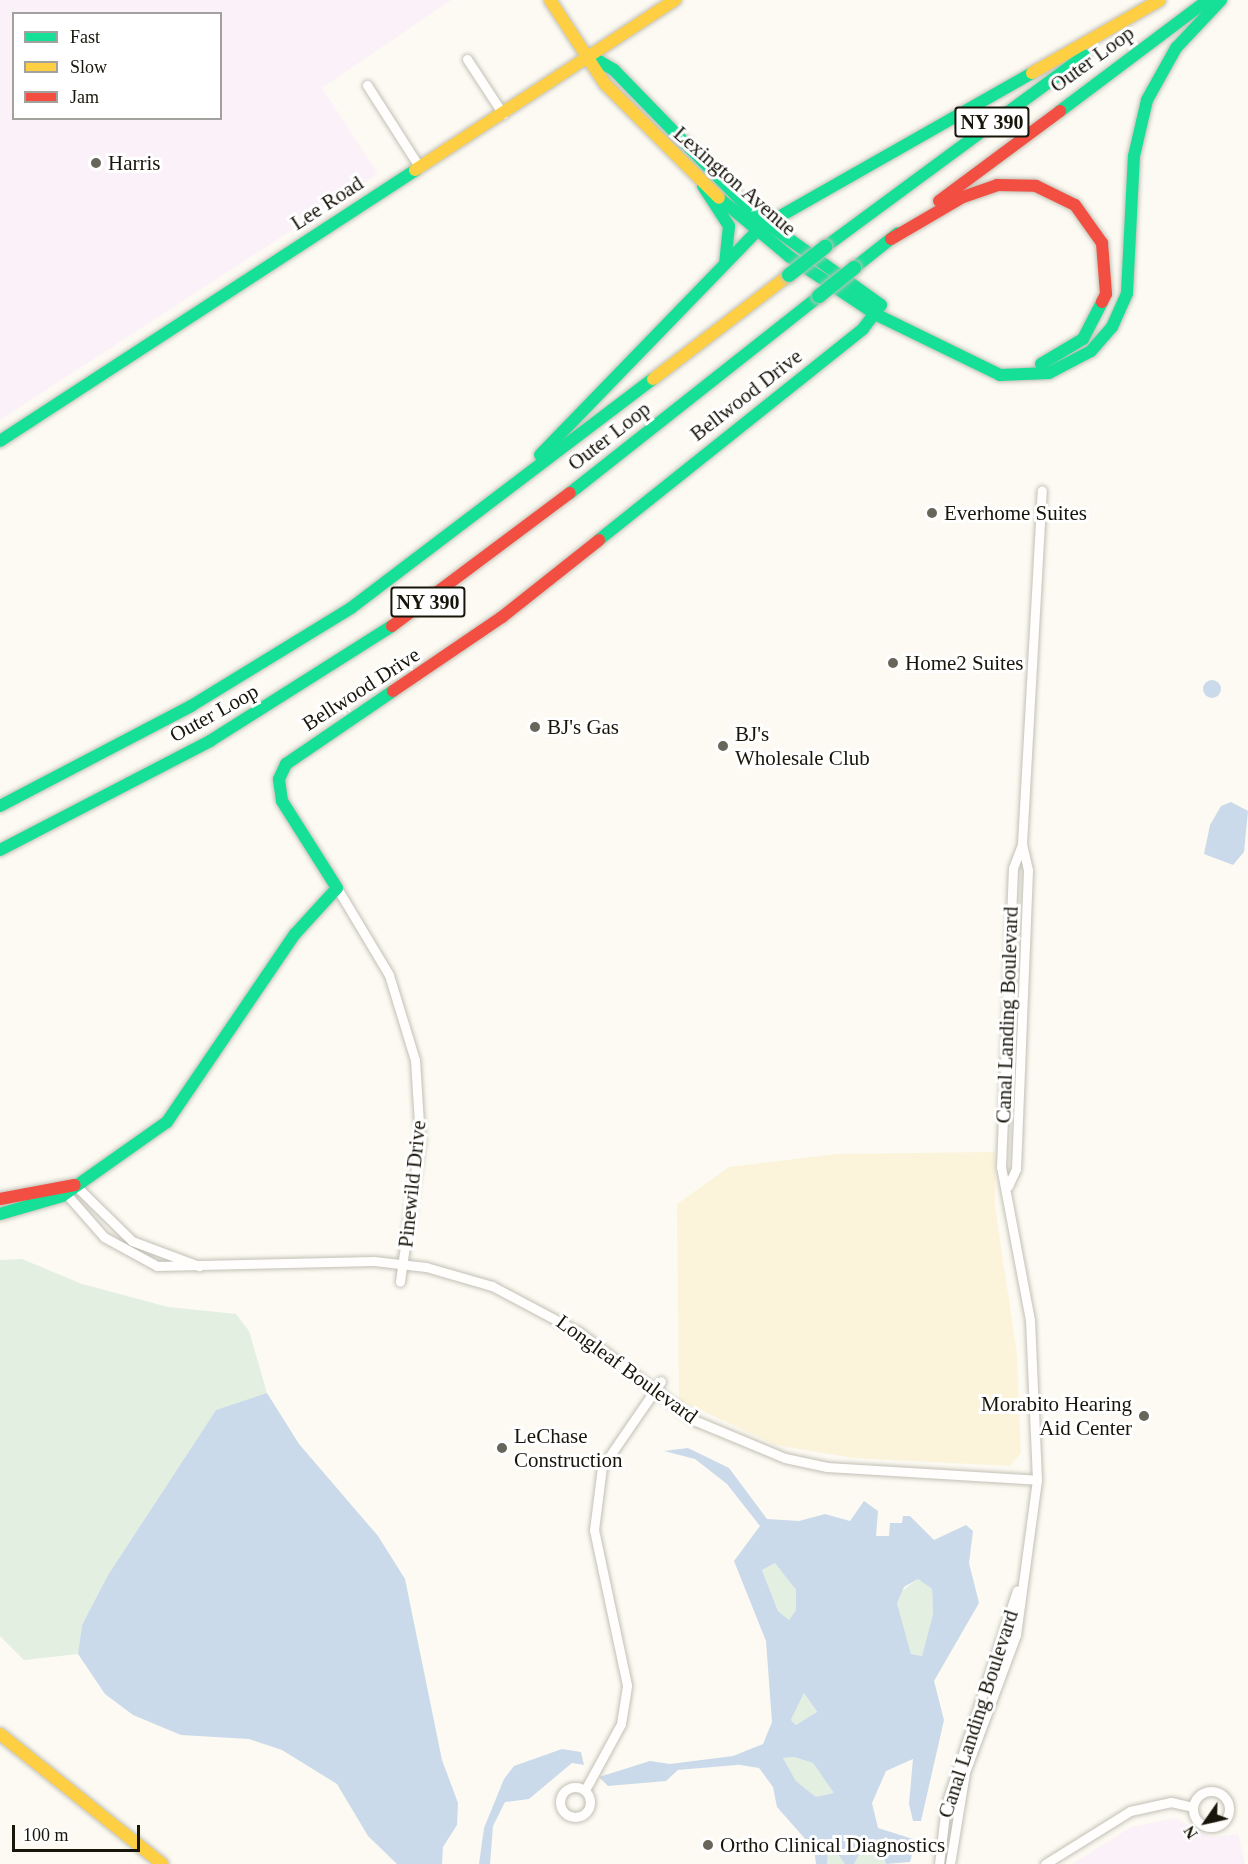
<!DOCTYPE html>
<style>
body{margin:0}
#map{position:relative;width:1248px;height:1864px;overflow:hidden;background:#fcfaf2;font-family:Georgia,serif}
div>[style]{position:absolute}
.commercial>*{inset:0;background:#fbf2f9}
.built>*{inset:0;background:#fbf4db}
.green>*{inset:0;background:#e2efe1}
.water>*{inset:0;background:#cbdaea}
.round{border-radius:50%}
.stream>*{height:2px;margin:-1px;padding:0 1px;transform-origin:1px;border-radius:1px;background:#cbdaea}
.roads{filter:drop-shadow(0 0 2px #c2c0b6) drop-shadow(0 0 2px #c2c0b6)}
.street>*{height:9px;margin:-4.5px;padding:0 4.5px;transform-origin:4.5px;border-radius:4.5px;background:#fffefd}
.street>.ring{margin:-4.5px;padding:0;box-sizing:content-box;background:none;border:9px solid #fffefd;border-radius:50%}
.fast>*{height:12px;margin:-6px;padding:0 6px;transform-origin:6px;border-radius:6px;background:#16e098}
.slow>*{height:12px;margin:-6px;padding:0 6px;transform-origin:6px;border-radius:6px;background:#ffcf43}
.jam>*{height:12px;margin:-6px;padding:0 6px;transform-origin:6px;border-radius:6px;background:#f24e42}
.bridges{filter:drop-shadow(0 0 2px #c2c0b6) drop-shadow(0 0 2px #c2c0b6)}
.fast-bridge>*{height:14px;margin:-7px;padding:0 7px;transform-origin:7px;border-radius:7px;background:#16e098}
.dots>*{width:16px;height:16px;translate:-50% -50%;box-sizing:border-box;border:3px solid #fff;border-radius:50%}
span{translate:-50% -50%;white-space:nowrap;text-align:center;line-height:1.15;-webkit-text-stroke:6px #fff;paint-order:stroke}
.shield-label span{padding:2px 4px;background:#fff;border:2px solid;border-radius:4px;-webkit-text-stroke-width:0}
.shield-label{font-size:20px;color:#18150a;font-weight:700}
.street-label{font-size:21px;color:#18150a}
.poi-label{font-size:21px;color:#18150a}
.left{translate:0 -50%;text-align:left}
.right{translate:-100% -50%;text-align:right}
.legend{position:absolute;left:12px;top:12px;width:210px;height:108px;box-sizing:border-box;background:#fff;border:2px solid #a3a19d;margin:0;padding:8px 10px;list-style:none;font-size:18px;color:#18150a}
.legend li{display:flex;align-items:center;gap:12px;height:30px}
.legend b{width:30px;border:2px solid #a3a19d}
.north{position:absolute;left:1176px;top:1792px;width:60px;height:60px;-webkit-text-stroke:4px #fff;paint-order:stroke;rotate:236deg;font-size:16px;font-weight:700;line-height:24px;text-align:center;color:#18150a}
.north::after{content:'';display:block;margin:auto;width:21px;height:27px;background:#18150a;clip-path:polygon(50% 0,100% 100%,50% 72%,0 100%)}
.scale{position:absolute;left:12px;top:1825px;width:128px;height:27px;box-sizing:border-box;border:3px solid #18150a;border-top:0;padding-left:8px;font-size:18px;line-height:21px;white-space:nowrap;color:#18150a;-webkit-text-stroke:4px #fff;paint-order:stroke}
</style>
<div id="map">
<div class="commercial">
<div style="clip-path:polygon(evenodd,0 0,451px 0,322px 88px,378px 174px,0 420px,0 0,14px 14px,220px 14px,220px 118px,14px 118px,14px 14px)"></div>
<div style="clip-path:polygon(1176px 1818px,1210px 1837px,1238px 1834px,1245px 1864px,1072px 1864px,1131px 1827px)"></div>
</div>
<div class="built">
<div style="clip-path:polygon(995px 1152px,995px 1207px,1017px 1354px,1021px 1453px,1010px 1466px,853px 1458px,775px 1445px,679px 1400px,677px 1204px,729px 1167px,837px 1154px)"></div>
</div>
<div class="green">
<div style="clip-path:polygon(22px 1259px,82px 1284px,168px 1307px,236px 1314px,249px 1331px,267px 1393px,264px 1399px,216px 1410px,108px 1575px,82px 1625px,78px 1654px,24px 1660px,0 1636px,0 1260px)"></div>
<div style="clip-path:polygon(775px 1563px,796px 1590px,796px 1610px,789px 1620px,778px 1611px,762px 1570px)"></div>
<div style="clip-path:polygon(918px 1579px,932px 1589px,933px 1614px,922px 1656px,911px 1654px,897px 1603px,899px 1593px)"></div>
<div style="clip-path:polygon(804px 1693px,817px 1713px,796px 1725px,791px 1720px)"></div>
<div style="clip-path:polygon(794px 1757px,813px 1763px,835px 1793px,824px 1800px,816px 1797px,796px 1781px,783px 1758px)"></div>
<div style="clip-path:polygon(878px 1839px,886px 1864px,854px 1864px,864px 1844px)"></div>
<div style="clip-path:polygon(835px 1850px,845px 1857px,845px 1864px,827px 1864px,828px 1853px)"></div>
</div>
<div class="water">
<div class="round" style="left:1203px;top:680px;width:18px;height:18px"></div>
<div style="clip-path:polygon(1231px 802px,1248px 811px,1244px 852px,1233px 865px,1204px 854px,1210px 825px,1221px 806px)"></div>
<div style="clip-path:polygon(267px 1393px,299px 1444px,378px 1536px,405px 1579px,442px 1760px,458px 1803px,457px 1825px,443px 1847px,442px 1864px,397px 1864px,368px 1836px,337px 1784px,282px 1750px,249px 1739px,181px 1735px,133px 1715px,105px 1694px,78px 1654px,82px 1625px,108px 1575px,216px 1410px)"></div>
<div style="clip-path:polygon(evenodd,688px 1448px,729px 1468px,767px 1519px,799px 1521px,825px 1514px,850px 1521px,864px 1501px,878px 1511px,876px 1536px,889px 1536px,890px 1523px,902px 1523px,903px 1516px,910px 1516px,934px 1540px,966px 1525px,973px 1531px,969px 1563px,979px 1603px,934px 1681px,944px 1720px,921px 1821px,913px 1821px,909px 1804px,913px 1759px,886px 1771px,872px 1803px,878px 1828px,916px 1840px,910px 1862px,886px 1864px,877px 1839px,864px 1845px,854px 1864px,845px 1864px,835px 1850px,828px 1853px,827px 1864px,816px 1864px,814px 1849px,777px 1807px,773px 1787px,759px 1768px,734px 1764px,680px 1768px,666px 1781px,608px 1786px,599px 1777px,650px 1761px,670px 1764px,733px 1756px,763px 1744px,772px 1722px,766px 1641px,734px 1561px,760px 1526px,727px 1484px,695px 1459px,664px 1451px,688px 1448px,775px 1563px,796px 1590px,796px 1610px,789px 1620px,778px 1611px,762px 1570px,775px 1563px,688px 1448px,918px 1579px,932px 1589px,933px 1614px,922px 1656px,911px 1654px,897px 1603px,904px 1587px,918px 1579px,688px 1448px,804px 1693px,817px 1712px,796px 1725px,791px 1720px,804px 1693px,688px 1448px,794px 1757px,813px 1763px,834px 1793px,816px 1797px,796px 1781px,783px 1758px,794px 1757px)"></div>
<div style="clip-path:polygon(562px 1749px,581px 1752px,584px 1765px,572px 1763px,529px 1799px,505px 1802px,493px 1826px,490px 1864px,479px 1864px,484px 1828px,504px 1779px,514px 1766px)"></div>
</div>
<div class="stream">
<div style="left:677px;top:1769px;width:60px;rotate:-4.8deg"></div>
</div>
<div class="roads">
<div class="street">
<div style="left:467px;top:59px;width:66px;rotate:56.8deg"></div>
<div style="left:367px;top:85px;width:98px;rotate:57.4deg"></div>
<div style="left:337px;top:888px;width:101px;rotate:59.1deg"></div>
<div style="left:389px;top:975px;width:89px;rotate:73deg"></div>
<div style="left:415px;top:1060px;width:79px;rotate:86.4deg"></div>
<div style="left:420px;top:1139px;width:144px;rotate:98deg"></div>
<div style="left:75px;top:1185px;width:80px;rotate:44.5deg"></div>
<div style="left:132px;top:1241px;width:72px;rotate:20.5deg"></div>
<div style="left:1008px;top:1186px;width:19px;rotate:-65deg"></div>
<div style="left:1016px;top:1169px;width:299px;rotate:-87.7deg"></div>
<div style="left:1028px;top:870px;width:27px;rotate:-103deg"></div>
<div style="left:1022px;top:844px;width:354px;rotate:-86.8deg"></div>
<div style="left:62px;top:1189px;width:64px;rotate:48.8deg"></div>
<div style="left:104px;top:1237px;width:60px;rotate:28.7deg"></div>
<div style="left:157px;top:1266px;width:217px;rotate:-1.3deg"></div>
<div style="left:374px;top:1261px;width:52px;rotate:6.6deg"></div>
<div style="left:426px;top:1267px;width:69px;rotate:16.1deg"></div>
<div style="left:492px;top:1286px;width:98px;rotate:27.9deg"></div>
<div style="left:579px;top:1332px;width:147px;rotate:37.3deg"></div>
<div style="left:696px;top:1421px;width:96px;rotate:22.6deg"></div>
<div style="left:785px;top:1458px;width:43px;rotate:12.1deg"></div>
<div style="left:827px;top:1467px;width:210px;rotate:3.5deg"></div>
<div class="ring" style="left:560px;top:1787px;width:21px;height:21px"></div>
<div style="left:585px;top:1790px;width:75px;rotate:-61.4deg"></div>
<div style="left:621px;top:1724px;width:39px;rotate:-81deg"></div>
<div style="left:627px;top:1685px;width:158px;rotate:-102deg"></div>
<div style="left:594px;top:1530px;width:64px;rotate:-82.8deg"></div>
<div style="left:602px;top:1467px;width:104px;rotate:-55.5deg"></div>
<div class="ring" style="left:1193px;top:1791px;width:27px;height:27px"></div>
<div style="left:939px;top:1864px;width:59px;rotate:-83.2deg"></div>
<div style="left:946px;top:1805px;width:226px;rotate:-71.7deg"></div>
<div style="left:950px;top:1864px;width:93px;rotate:-80.7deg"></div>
<div style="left:965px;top:1772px;width:146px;rotate:-69.6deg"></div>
<div style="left:1016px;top:1635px;width:156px;rotate:-82.3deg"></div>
<div style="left:1037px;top:1480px;width:160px;rotate:-92.5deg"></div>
<div style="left:1030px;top:1320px;width:156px;rotate:-100.7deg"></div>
<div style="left:1001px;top:1167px;width:299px;rotate:-87.7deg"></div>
<div style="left:1013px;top:868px;width:26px;rotate:-69deg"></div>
<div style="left:1045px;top:1864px;width:100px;rotate:-31.9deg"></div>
<div style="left:1130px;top:1811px;width:42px;rotate:-12.4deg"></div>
<div style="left:1171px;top:1802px;width:22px;rotate:13deg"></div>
</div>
<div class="fast">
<div style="left:590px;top:56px;width:28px;rotate:30deg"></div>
<div style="left:614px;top:70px;width:201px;rotate:45.8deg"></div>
<div style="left:754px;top:214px;width:156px;rotate:35.6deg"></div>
<div style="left:881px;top:305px;width:30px;rotate:127deg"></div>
<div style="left:863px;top:329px;width:338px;rotate:141.4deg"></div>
<div style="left:1060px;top:111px;width:185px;rotate:-36.9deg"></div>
<div style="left:703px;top:186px;width:48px;rotate:57deg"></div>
<div style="left:729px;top:226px;width:37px;rotate:96deg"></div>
<div style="left:719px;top:198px;width:92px;rotate:39.7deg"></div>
<div style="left:790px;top:257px;width:102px;rotate:33.8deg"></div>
<div style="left:825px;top:247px;width:323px;rotate:-36.4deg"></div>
<div style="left:854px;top:268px;width:56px;rotate:-38.5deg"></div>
<div style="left:875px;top:314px;width:139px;rotate:26deg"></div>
<div style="left:1000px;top:375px;width:49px;rotate:-2.3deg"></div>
<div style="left:1049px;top:373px;width:47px;rotate:-27.6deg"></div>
<div style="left:1091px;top:351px;width:32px;rotate:-49deg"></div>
<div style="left:1112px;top:327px;width:37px;rotate:-66deg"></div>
<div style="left:1127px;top:293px;width:137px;rotate:-87.1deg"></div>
<div style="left:1134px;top:156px;width:57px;rotate:-76.9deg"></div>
<div style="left:1147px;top:100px;width:60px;rotate:-60.9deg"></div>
<div style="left:1176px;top:48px;width:66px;rotate:-46.8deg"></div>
<div style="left:1041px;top:364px;width:49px;rotate:-30.8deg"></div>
<div style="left:1083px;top:339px;width:42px;rotate:-62.8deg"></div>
<div style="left:0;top:441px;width:496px;rotate:-33.1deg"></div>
<div style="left:540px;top:455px;width:318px;rotate:-45.9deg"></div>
<div style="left:761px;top:227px;width:312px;rotate:-29.6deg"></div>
<div style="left:570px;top:493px;width:318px;rotate:-38.3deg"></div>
<div style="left:0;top:806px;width:216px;rotate:-27.6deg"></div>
<div style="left:191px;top:706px;width:188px;rotate:-31.5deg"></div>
<div style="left:351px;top:608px;width:379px;rotate:-37.2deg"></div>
<div style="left:0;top:850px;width:237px;rotate:-27.4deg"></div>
<div style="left:210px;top:741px;width:215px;rotate:-32.3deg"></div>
<div style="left:0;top:1214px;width:65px;rotate:-16.2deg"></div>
<div style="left:62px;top:1196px;width:128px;rotate:-35.2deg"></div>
<div style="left:167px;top:1122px;width:227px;rotate:-55.8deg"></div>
<div style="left:295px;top:934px;width:62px;rotate:-47.6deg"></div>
<div style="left:337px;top:888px;width:103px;rotate:-122.3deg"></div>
<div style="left:282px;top:801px;width:22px;rotate:-98deg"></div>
<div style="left:279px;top:779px;width:17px;rotate:-65deg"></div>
<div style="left:286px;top:764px;width:130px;rotate:-34.3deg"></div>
</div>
<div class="slow">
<div style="left:550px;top:0;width:100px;rotate:56.8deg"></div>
<div style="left:605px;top:84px;width:161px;rotate:45deg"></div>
<div style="left:1032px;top:73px;width:147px;rotate:-29.7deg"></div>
<div style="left:415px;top:170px;width:311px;rotate:-33.2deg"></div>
<div style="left:653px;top:379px;width:171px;rotate:-37.4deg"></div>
<div style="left:0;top:1734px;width:208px;rotate:38.7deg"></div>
</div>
<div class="jam">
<div style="left:939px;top:201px;width:151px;rotate:-36.6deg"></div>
<div style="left:891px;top:239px;width:83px;rotate:-30.3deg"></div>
<div style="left:963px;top:197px;width:36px;rotate:-19deg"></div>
<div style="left:997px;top:185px;width:39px;rotate:1deg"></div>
<div style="left:1036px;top:186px;width:43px;rotate:26deg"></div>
<div style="left:1075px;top:205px;width:47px;rotate:54.6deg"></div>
<div style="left:1102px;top:243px;width:51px;rotate:85.5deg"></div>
<div style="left:1106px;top:294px;width:9px;rotate:117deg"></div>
<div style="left:392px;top:626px;width:222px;rotate:-36.8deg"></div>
<div style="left:393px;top:691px;width:132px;rotate:-34.2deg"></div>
<div style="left:502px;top:617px;width:124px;rotate:-38.4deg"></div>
<div style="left:0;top:1199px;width:76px;rotate:-10.6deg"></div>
</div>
</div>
<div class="bridges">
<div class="fast-bridge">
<div style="left:789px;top:275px;width:46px;rotate:-37.9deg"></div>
<div style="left:819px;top:296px;width:45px;rotate:-38.7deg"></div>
</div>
</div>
<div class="dots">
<div style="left:96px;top:163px;background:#68655b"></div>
<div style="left:932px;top:513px;background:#68655b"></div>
<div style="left:893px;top:663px;background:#68655b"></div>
<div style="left:535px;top:727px;background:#68655b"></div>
<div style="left:723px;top:746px;background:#68655b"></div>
<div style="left:1144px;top:1416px;background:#68655b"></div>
<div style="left:502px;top:1448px;background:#68655b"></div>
<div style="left:708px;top:1845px;background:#68655b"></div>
</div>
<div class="shield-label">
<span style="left:992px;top:122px">NY 390</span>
<span style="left:428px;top:602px">NY 390</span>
</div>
<div class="street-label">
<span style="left:1092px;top:59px;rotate:-36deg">Outer Loop</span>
<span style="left:735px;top:181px;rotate:41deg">Lexington Avenue</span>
<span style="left:327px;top:203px;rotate:-33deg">Lee Road</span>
<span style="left:746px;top:395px;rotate:-38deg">Bellwood Drive</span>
<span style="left:609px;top:436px;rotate:-38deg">Outer Loop</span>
<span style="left:361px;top:689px;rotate:-33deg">Bellwood Drive</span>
<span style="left:214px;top:713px;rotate:-29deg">Outer Loop</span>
<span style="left:1007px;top:1015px;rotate:-88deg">Canal Landing Boulevard</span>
<span style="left:412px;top:1184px;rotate:-84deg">Pinewild Drive</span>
<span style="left:627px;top:1369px;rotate:36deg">Longleaf Boulevard</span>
<span style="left:978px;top:1714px;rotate:-72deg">Canal Landing Boulevard</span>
</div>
<div class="poi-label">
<span class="left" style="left:108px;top:163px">Harris</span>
<span class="left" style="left:944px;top:513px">Everhome Suites</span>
<span class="left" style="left:905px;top:663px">Home2 Suites</span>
<span class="left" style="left:547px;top:727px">BJ's Gas</span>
<span class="left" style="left:735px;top:746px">BJ's<br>Wholesale Club</span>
<span class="right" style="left:1132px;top:1416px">Morabito Hearing<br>Aid Center</span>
<span class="left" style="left:514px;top:1448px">LeChase<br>Construction</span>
<span class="left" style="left:720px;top:1845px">Ortho Clinical Diagnostics</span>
</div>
<ul class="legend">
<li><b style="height:8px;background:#16e098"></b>Fast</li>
<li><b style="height:8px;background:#ffcf43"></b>Slow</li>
<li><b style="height:8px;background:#f24e42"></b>Jam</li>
</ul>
<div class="north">N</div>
<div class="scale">100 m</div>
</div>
